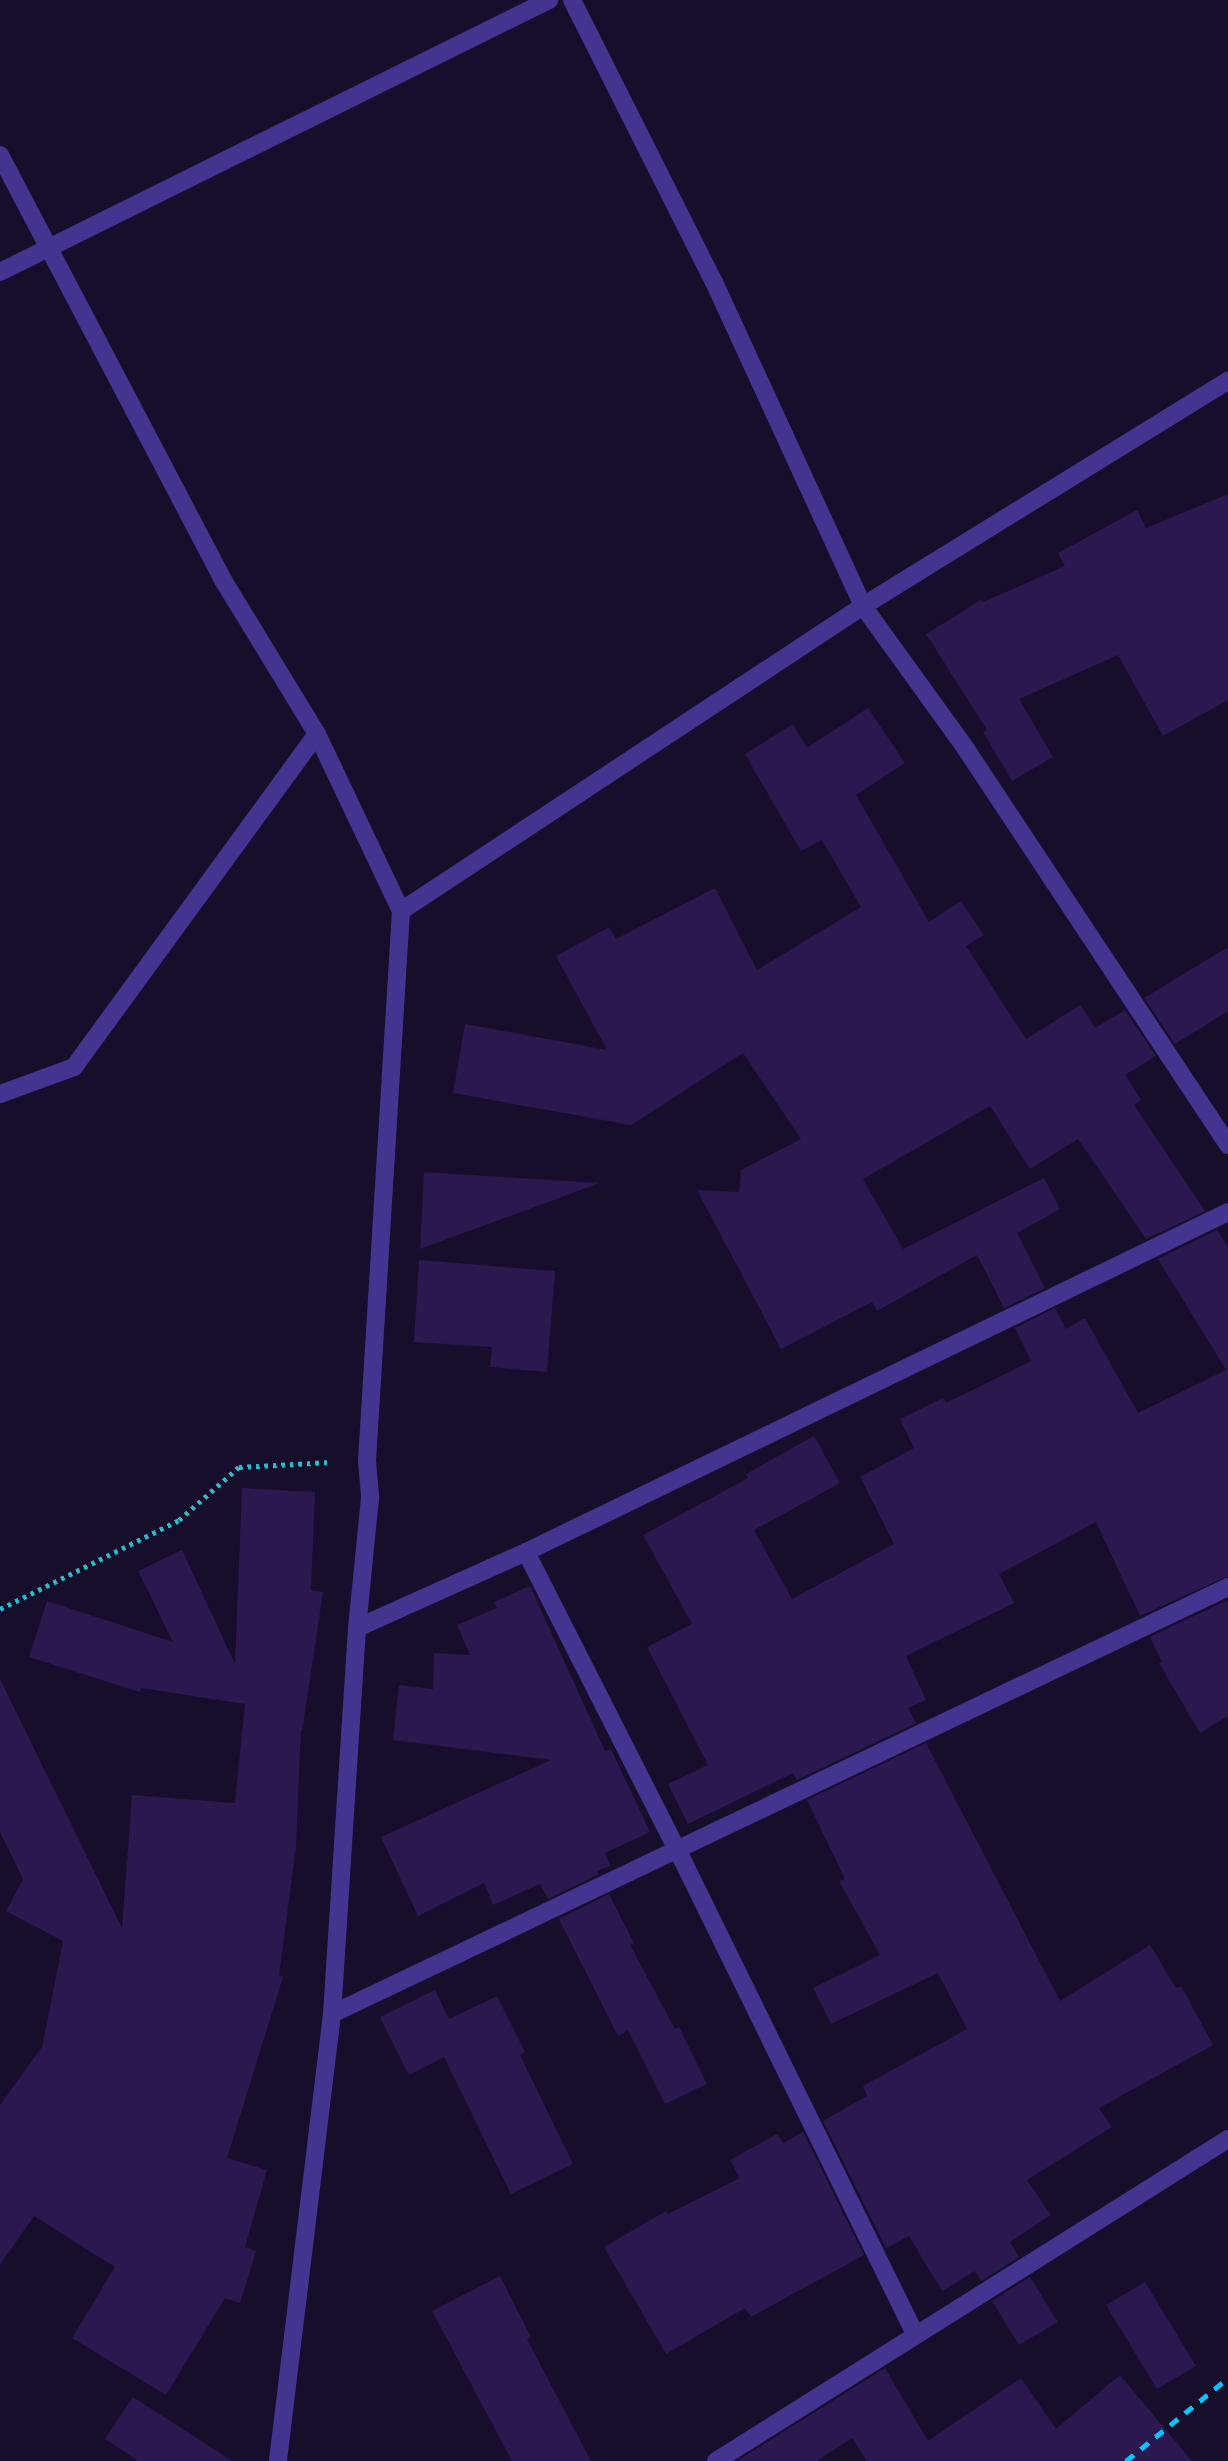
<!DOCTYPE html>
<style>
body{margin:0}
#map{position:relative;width:1228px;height:2461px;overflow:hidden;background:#170e2c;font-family:"Golos Text",sans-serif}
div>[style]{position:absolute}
.building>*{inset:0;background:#2a184f}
.path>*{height:4.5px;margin-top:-2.25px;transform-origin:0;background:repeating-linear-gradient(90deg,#22beca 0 3.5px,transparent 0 8.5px)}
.minor>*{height:18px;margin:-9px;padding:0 9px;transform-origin:9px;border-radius:9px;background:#433490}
.tertiary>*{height:18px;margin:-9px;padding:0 9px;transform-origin:9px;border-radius:9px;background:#433490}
.rail>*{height:5px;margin-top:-2.5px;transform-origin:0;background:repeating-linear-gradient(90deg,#05c6ff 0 10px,transparent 0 19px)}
span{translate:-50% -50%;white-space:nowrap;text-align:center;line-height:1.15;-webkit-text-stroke:5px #170e2c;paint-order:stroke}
</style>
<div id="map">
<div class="building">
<div style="clip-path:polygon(1228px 494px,1228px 700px,1163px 736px,1118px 655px,1019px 699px,1053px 757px,1012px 781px,983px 732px,987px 730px,926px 634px,981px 600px,983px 602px,1065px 566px,1058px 553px,1137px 510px,1146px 528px)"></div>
<div style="clip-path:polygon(868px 708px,905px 763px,856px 795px,929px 922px,961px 901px,984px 935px,966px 946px,1026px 1039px,1080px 1005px,1095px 1028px,1125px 1010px,1156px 1056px,1125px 1075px,1141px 1100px,1134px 1105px,1205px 1211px,1146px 1239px,1078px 1139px,1030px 1169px,990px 1106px,863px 1179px,903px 1249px,1044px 1178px,1060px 1209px,1017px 1233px,1045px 1288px,1004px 1308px,977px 1255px,877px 1311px,872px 1302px,781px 1349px,697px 1190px,739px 1192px,741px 1170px,801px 1139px,743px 1053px,631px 1125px,453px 1093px,465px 1024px,607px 1050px,556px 956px,609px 927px,616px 939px,715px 888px,757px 970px,861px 907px,822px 840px,801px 851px,745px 754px,793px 724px,807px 748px)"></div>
<div style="clip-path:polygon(1228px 947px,1228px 1011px,1175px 1044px,1144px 998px)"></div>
<div style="clip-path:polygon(424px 1172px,600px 1183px,420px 1249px)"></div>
<div style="clip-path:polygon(1217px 1230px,1228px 1247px,1228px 1576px,1140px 1616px,1096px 1522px,999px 1574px,1014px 1603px,906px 1656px,926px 1700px,908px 1708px,916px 1723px,797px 1780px,793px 1773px,688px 1824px,668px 1784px,708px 1765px,647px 1647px,692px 1624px,643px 1535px,748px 1478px,746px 1474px,814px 1436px,840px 1483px,754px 1530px,792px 1599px,894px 1544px,860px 1477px,914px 1448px,900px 1419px,943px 1398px,946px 1403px,1031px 1361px,1015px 1328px,1055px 1308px,1066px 1329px,1085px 1318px,1138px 1413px,1226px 1370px,1158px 1259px)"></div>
<div style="clip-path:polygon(419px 1260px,555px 1271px,547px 1372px,490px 1367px,492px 1347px,414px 1342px)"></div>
<div style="clip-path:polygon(242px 1488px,315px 1492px,311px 1590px,323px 1592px,302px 1732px,301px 1729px,296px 1847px,279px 1975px,283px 1977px,227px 2158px,267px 2170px,245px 2247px,256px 2251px,240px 2303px,225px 2298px,166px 2395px,72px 2338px,115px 2267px,34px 2216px,0 2265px,0 2105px,42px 2047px,63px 1941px,6px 1911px,23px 1879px,0 1832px,0 1679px,122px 1928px,132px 1795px,235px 1803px,245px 1704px,141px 1688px,140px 1692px,29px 1657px,47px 1601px,173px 1642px,138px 1571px,182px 1550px,235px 1664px)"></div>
<div style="clip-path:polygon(530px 1586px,605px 1751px,611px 1749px,650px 1832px,605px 1853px,610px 1866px,597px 1871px,599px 1874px,548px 1899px,540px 1884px,493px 1905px,484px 1883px,418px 1916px,381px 1837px,551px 1760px,393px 1740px,399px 1685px,433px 1689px,434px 1653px,470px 1655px,457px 1625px,497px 1608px,494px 1602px)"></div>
<div style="clip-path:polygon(1228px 1600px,1228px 1716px,1200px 1733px,1159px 1663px,1162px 1662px,1150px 1637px)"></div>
<div style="clip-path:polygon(926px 1743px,1060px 2001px,1150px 1945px,1176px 1988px,1181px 1986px,1213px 2045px,1099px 2108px,1112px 2127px,1027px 2180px,1051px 2215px,1010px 2242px,1019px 2257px,981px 2281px,975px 2271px,942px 2291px,909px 2236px,887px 2248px,884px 2244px,823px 2121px,867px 2096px,863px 2086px,967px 2029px,938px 1973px,831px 2024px,813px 1988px,880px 1955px,839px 1881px,845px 1879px,807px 1800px)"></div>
<div style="clip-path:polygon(609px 1894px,634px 1943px,630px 1945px,675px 2029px,679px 2027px,707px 2084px,665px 2104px,628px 2030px,618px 2036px,559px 1919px)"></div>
<div style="clip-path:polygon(435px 1990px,449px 2019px,497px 1996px,525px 2052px,520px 2055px,573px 2164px,511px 2194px,444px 2057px,409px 2075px,380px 2017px)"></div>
<div style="clip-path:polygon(803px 2132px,864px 2255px,751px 2317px,745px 2308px,666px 2354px,604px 2247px,666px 2211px,668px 2214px,740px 2178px,730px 2160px,777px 2134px,783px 2143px)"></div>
<div style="clip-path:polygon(500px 2276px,531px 2337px,527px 2339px,591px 2461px,512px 2461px,432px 2311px)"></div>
<div style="clip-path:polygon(1030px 2277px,1058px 2322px,1019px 2345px,992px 2301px)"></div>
<div style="clip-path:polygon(1145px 2282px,1196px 2366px,1157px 2389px,1106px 2305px)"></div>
<div style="clip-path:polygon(885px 2368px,928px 2441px,1021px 2378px,1056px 2429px,1120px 2375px,1192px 2461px,867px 2461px,852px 2438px,817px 2461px,737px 2461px)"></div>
<div style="clip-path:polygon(133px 2397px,232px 2461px,138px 2461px,105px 2439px)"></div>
</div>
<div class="path">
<div style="left:0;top:1609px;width:200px;rotate:-26.4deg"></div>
<div style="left:179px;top:1520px;width:80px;rotate:-41.5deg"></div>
<div style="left:239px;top:1467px;width:92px;rotate:-3.1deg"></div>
</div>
<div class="minor">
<div style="left:572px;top:0;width:316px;rotate:63.3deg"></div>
<div style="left:714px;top:282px;width:357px;rotate:65.3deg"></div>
<div style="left:863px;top:606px;width:176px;rotate:54.2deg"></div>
<div style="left:966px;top:749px;width:475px;rotate:56.5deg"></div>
<div style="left:0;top:272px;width:613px;rotate:-26.36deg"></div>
<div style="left:0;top:1094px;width:79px;rotate:-20deg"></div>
<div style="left:74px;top:1067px;width:412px;rotate:-53.9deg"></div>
<div style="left:526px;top:1552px;width:333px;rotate:63.1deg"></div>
<div style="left:677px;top:1849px;width:540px;rotate:63.86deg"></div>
<div style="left:357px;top:1628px;width:185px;rotate:-24.2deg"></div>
<div style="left:526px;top:1552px;width:780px;rotate:-25.84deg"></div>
<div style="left:332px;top:2014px;width:993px;rotate:-25.48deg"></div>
<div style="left:716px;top:2461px;width:605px;rotate:-32.17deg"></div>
</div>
<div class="tertiary">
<div style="left:0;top:155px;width:480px;rotate:62.3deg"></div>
<div style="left:223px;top:580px;width:180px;rotate:58.6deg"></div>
<div style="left:317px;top:734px;width:196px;rotate:64.6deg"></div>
<div style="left:401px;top:911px;width:551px;rotate:93.54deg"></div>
<div style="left:367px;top:1461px;width:37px;rotate:85deg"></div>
<div style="left:370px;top:1498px;width:131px;rotate:95.7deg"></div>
<div style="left:357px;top:1628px;width:387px;rotate:93.7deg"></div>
<div style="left:332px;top:2014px;width:450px;rotate:96.9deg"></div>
<div style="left:401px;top:911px;width:554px;rotate:-33.43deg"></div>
<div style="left:863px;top:606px;width:429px;rotate:-31.7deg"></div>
</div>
<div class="rail">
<div style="left:1126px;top:2461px;width:132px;rotate:-39.1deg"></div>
</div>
</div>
